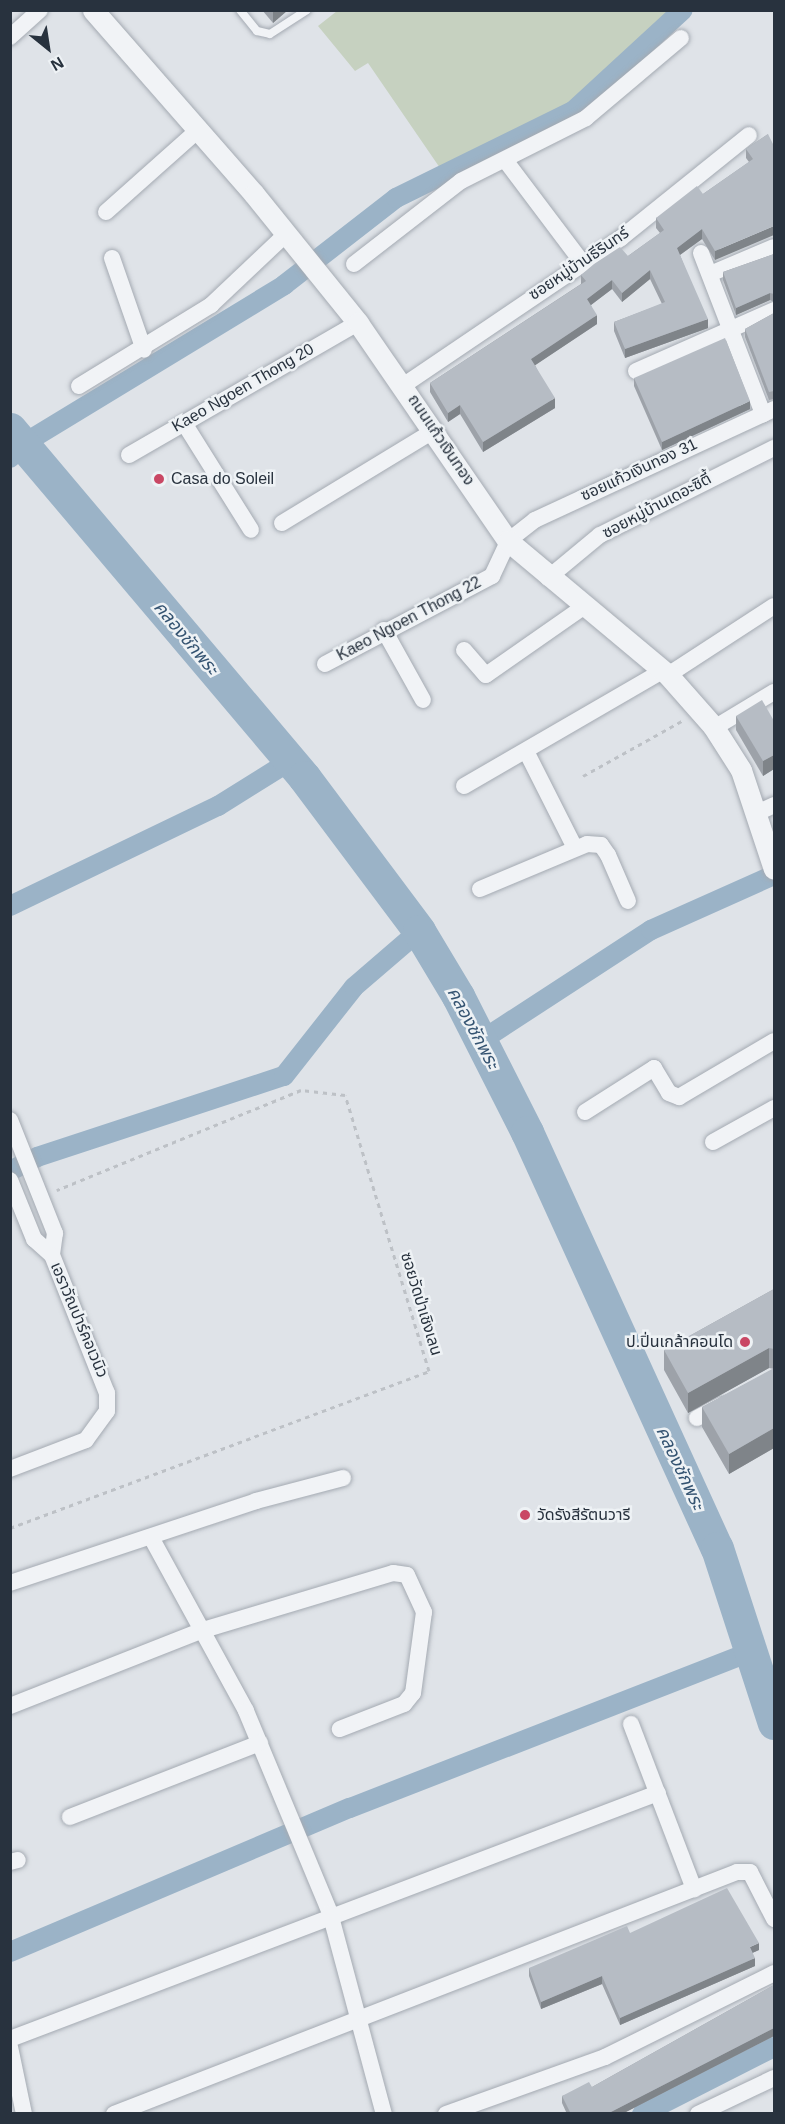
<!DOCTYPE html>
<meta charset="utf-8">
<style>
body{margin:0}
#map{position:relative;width:785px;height:2124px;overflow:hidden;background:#dfe3e8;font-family:Helvetica,"Noto Sans Thai",sans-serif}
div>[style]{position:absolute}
.green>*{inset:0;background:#c6d1c0}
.canal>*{height:20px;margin:-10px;padding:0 10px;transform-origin:10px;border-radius:10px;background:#9bb3c7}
.river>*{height:33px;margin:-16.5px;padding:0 16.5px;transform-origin:16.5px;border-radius:16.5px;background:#9bb3c7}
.path>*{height:3px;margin-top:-1.5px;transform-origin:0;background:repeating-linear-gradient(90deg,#bdc1c6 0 4.5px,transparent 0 9px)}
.roads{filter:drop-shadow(0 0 2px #a4aab2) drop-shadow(0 0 2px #a4aab2)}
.service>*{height:8px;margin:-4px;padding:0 4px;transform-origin:4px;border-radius:4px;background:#f1f3f6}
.minor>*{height:16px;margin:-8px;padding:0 8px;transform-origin:8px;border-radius:8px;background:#f1f3f6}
.tertiary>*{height:21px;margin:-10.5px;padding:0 10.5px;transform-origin:10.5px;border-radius:10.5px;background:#f1f3f6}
.wall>*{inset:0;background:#9da2a9}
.shaded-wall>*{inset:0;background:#7f8489}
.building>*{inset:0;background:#b6bcc4}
.dots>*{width:16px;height:16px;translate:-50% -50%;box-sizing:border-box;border:3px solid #eef2f5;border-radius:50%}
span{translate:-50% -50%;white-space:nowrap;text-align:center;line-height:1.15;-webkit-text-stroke:5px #eef2f5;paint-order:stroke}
.street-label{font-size:16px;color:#28323e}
.poi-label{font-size:16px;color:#28323e}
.left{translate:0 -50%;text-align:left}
.right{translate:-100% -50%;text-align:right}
.water-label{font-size:18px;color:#345371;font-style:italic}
.frame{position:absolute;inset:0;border:12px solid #28323e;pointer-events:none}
.north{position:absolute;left:18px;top:18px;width:60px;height:60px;-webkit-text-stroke:4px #eef2f5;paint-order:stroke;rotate:150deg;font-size:16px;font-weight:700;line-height:24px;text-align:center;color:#28323e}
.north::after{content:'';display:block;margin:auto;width:21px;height:27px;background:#28323e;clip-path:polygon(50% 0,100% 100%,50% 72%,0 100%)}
</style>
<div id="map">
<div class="green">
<div style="clip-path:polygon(337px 11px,337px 10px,671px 11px,570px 105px,440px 168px,368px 63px,355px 71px,318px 26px)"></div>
</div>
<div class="canal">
<div style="left:10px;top:458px;width:19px;rotate:-47deg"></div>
<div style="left:23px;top:444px;width:306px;rotate:-31.3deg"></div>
<div style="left:284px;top:285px;width:142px;rotate:-37.8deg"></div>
<div style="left:396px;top:198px;width:197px;rotate:-26.2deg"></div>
<div style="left:573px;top:111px;width:149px;rotate:-42.6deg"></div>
<div style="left:10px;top:906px;width:231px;rotate:-25.7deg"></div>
<div style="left:218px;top:806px;width:85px;rotate:-32deg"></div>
<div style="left:479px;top:1042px;width:205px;rotate:-33.1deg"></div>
<div style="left:651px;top:930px;width:135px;rotate:-24.1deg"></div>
<div style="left:10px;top:1171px;width:30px;rotate:-27deg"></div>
<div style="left:37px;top:1157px;width:260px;rotate:-18.2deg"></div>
<div style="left:284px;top:1076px;width:113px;rotate:-51.8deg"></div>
<div style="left:354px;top:987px;width:86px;rotate:-40.7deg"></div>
<div style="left:10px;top:1952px;width:369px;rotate:-23deg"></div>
<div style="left:350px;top:1808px;width:430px;rotate:-21.3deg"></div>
<div style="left:642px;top:2114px;width:148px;rotate:-26.9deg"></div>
</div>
<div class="river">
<div style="left:10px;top:429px;width:456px;rotate:49.8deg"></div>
<div style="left:304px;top:777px;width:192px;rotate:53.2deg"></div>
<div style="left:419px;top:931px;width:76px;rotate:59deg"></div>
<div style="left:458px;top:996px;width:153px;rotate:63.1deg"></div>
<div style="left:527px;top:1132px;width:457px;rotate:65.5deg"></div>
<div style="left:717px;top:1548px;width:184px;rotate:72deg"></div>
</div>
<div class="path">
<div style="left:583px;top:776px;width:113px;rotate:-29.1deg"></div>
<div style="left:10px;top:1528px;width:447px;rotate:-20.5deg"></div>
<div style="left:429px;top:1371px;width:288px;rotate:-106.9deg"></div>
<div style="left:345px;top:1095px;width:44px;rotate:-173.5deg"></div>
<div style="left:301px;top:1090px;width:264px;rotate:157.7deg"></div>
</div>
<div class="roads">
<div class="service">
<div style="left:240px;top:10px;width:27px;rotate:51deg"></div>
<div style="left:257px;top:31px;width:13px;rotate:13deg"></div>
<div style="left:270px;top:34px;width:44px;rotate:-33deg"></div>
</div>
<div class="minor">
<div style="left:10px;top:37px;width:40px;rotate:-42deg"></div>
<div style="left:505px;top:160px;width:126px;rotate:53deg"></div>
<div style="left:106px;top:212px;width:123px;rotate:-41.7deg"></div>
<div style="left:701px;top:253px;width:173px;rotate:68.9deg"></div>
<div style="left:112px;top:258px;width:97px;rotate:70.8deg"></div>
<div style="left:354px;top:264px;width:135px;rotate:-37.8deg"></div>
<div style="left:461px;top:181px;width:140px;rotate:-26.7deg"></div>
<div style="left:586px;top:118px;width:124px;rotate:-40.1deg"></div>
<div style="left:710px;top:274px;width:69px;rotate:-22.9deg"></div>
<div style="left:636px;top:371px;width:151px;rotate:-23.8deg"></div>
<div style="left:404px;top:385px;width:262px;rotate:-34.1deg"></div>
<div style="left:621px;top:238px;width:164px;rotate:-38.8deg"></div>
<div style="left:79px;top:386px;width:155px;rotate:-31.5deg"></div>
<div style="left:211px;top:305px;width:103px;rotate:-43.4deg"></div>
<div style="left:184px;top:423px;width:126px;rotate:57.9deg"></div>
<div style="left:129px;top:455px;width:264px;rotate:-30deg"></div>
<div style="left:282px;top:523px;width:179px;rotate:-31.3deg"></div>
<div style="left:548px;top:578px;width:67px;rotate:-39.6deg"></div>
<div style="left:600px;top:535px;width:195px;rotate:-26.6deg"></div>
<div style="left:384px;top:630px;width:80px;rotate:60.9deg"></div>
<div style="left:464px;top:650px;width:33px;rotate:49deg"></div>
<div style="left:486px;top:675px;width:117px;rotate:-34.9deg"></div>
<div style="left:325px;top:664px;width:189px;rotate:-27.8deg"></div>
<div style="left:492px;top:576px;width:38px;rotate:-65deg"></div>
<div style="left:508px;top:541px;width:34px;rotate:-38deg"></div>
<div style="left:535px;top:520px;width:264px;rotate:-24.9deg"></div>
<div style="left:668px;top:675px;width:126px;rotate:-33.1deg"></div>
<div style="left:714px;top:728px;width:70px;rotate:-31deg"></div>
<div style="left:526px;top:751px;width:106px;rotate:63.2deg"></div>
<div style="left:464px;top:786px;width:229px;rotate:-30.1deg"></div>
<div style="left:757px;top:813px;width:19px;rotate:-25deg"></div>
<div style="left:480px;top:889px;width:116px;rotate:-22.8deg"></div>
<div style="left:587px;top:844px;width:14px;rotate:4deg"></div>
<div style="left:601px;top:845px;width:12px;rotate:55deg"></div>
<div style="left:608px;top:855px;width:50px;rotate:66.5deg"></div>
<div style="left:585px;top:1112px;width:82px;rotate:-32.5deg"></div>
<div style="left:654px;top:1068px;width:29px;rotate:59deg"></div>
<div style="left:669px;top:1093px;width:11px;rotate:22deg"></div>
<div style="left:679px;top:1097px;width:110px;rotate:-30.5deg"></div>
<div style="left:10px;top:1120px;width:122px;rotate:68.3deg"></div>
<div style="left:55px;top:1233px;width:22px;rotate:98deg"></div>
<div style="left:713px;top:1142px;width:70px;rotate:-29.1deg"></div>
<div style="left:10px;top:1180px;width:64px;rotate:67.9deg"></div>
<div style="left:34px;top:1239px;width:24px;rotate:42deg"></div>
<div style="left:52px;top:1255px;width:149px;rotate:68.3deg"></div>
<div style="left:107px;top:1393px;width:18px;rotate:90deg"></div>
<div style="left:107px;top:1411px;width:36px;rotate:126deg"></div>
<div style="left:86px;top:1440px;width:81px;rotate:159.1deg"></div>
<div style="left:697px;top:1418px;width:27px;rotate:-28deg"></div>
<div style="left:152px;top:1539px;width:196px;rotate:61.3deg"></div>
<div style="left:246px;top:1711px;width:219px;rotate:67.4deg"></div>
<div style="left:330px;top:1913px;width:208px;rotate:75deg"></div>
<div style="left:10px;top:1583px;width:259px;rotate:-18.4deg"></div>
<div style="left:256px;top:1501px;width:90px;rotate:-14.8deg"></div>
<div style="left:10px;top:1706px;width:204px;rotate:-21.5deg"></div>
<div style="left:200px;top:1631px;width:202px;rotate:-16.7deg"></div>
<div style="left:393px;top:1573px;width:14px;rotate:8deg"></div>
<div style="left:407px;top:1575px;width:41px;rotate:65.3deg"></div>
<div style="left:424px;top:1612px;width:82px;rotate:97.7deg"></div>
<div style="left:413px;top:1693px;width:14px;rotate:129deg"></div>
<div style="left:404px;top:1704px;width:69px;rotate:158.7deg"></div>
<div style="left:631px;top:1724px;width:177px;rotate:69.1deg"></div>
<div style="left:70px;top:1817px;width:204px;rotate:-21.3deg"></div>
<div style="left:10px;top:1862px;width:8px;rotate:-14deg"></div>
<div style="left:10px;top:2039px;width:693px;rotate:-20.79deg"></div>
<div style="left:10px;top:2047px;width:68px;rotate:78.2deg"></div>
<div style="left:114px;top:2114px;width:668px;rotate:-21.23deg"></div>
<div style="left:737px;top:1872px;width:13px"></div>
<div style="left:750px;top:1872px;width:53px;rotate:62.9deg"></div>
<div style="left:446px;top:2114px;width:169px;rotate:-19.7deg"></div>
<div style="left:605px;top:2057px;width:189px;rotate:-26.4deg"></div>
<div style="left:698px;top:2114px;width:84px;rotate:-25.3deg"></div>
</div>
<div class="tertiary">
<div style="left:93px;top:10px;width:244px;rotate:48.8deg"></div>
<div style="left:254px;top:194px;width:166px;rotate:51.1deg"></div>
<div style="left:358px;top:323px;width:265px;rotate:55.5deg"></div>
<div style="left:508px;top:541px;width:209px;rotate:39.9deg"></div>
<div style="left:668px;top:675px;width:68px;rotate:48.6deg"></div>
<div style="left:713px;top:726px;width:52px;rotate:57.5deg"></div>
<div style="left:741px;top:770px;width:104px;rotate:71.6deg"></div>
</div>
</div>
<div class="wall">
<div style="clip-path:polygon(262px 10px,288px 10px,273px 23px)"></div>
<div style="clip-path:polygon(768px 134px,715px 260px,702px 239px,680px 255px,708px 328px,625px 358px,614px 331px,614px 322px,662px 304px,650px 279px,622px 302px,612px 289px,591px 305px,597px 324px,535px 365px,555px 408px,483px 452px,460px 414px,448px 422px,430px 392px,430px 383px,581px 284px,581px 275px,628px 256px,660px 233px,656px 228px,656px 218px,703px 194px,749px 162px,746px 158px,746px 149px)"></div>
<div style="clip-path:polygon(774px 254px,774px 302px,770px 300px,736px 315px,723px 280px,723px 272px)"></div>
<div style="clip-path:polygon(774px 313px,774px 399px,769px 400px,745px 337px,745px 329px)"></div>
<div style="clip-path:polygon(634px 378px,750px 409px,662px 450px,634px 386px)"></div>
<div style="clip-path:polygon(736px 716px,774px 721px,774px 769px,763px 776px,736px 730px)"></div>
<div style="clip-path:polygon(774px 1289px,774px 1448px,729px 1474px,702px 1427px,702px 1407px,774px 1369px,769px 1368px,688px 1413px,664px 1370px,664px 1350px)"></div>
<div style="clip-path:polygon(759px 1950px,752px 1953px,755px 1966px,620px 2025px,602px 1984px,541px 2009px,529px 1976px,529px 1968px)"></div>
<div style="clip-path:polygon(774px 1985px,774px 2036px,622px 2114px,567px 2114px,562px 2103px,562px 2096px,592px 2087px)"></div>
</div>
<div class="shaded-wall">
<div style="clip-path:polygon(273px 10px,288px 10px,273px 23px)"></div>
<div style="clip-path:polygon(774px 226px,774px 235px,715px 260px,715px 251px)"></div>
<div style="clip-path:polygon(702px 229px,702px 239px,677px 257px,677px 248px)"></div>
<div style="clip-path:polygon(650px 270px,650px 279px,622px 302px,622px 293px)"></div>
<div style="clip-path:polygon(612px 280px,612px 289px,587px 308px,587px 299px)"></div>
<div style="clip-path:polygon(770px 293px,770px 300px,736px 315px,736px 308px)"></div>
<div style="clip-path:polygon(597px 315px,597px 324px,531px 368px,531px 359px)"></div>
<div style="clip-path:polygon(708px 319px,708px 328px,625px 358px,625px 349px)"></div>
<div style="clip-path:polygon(555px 398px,555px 408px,483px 452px,483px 442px)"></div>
<div style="clip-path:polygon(750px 401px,750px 409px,662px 450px,662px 442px)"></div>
<div style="clip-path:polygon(460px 405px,460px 414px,448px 422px,448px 413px)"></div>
<div style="clip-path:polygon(774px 755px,774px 769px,763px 776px,763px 761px)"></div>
<div style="clip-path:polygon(769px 1348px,769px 1368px,688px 1413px,688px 1393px)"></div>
<div style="clip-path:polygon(774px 1428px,774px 1448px,729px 1474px,729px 1454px)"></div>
<div style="clip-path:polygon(759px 1943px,759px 1950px,750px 1954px,750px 1947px)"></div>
<div style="clip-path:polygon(755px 1958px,755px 1966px,620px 2025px,620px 2018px)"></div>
<div style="clip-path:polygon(602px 1976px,602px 1984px,541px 2009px,541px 2002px)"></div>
<div style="clip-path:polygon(774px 2028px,774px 2036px,622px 2114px,607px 2114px)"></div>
</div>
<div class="building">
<div style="clip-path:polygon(768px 134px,774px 146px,774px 226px,715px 251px,702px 229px,677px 248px,708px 319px,625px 349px,614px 322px,665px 302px,650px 270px,622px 293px,612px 280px,587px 299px,597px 315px,531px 359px,555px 398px,483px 442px,460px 405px,448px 413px,430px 383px,586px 281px,581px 275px,594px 264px,620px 247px,628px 256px,664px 230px,656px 218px,697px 186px,703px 194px,753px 159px,746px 149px)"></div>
<div style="clip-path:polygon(774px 254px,774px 294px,770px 293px,736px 308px,723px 272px)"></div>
<div style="clip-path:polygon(774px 313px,774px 391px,769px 392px,745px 329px)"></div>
<div style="clip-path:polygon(725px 338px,750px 401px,662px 442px,634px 378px)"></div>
<div style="clip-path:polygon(762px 700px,774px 721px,774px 755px,763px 761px,736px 716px)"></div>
<div style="clip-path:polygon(774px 1289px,774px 1349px,769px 1348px,688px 1393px,664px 1350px)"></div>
<div style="clip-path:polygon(774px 1368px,774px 1428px,729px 1454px,702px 1407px)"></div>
<div style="clip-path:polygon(727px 1888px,759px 1943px,750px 1947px,755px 1958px,620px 2018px,602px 1976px,541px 2002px,529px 1968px,627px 1926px,630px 1933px)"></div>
<div style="clip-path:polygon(774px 1985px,774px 2028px,607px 2114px,571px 2114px,562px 2096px,589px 2082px,592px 2087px)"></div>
</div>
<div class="dots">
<div style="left:159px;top:479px;background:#c94764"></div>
<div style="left:745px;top:1342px;background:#c94764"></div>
<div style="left:525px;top:1515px;background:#c94764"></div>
</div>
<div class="street-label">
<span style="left:579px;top:264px;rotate:-34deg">ซอยหมู่บ้านธีรินทร์</span>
<span style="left:243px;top:388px;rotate:-30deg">Kaeo Ngoen Thong 20</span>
<span style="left:441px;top:440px;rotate:56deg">ถนนแก้วเงินทอง</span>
<span style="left:639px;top:470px;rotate:-25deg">ซอยแก้วเงินทอง 31</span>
<span style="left:657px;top:506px;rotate:-28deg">ซอยหมู่บ้านเดอะซิตี้</span>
<span style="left:409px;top:619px;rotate:-28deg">Kaeo Ngoen Thong 22</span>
<span style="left:421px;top:1304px;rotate:73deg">ซอยวัดป่าเชิงเลน</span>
<span style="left:79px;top:1320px;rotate:67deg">เอราวัณปาร์คอเวนิว</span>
</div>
<div class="poi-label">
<span class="left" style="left:171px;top:479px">Casa do Soleil</span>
<span class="right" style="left:733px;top:1342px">ป.ปิ่นเกล้าคอนโด</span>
<span class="left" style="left:537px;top:1515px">วัดรังสีรัตนวารี</span>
</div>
<div class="water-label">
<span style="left:186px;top:638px;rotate:50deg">คลองชักพระ</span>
<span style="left:473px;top:1028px;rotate:62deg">คลองชักพระ</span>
<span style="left:680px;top:1468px;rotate:65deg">คลองชักพระ</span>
</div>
<div class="frame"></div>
<div class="north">N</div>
</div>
